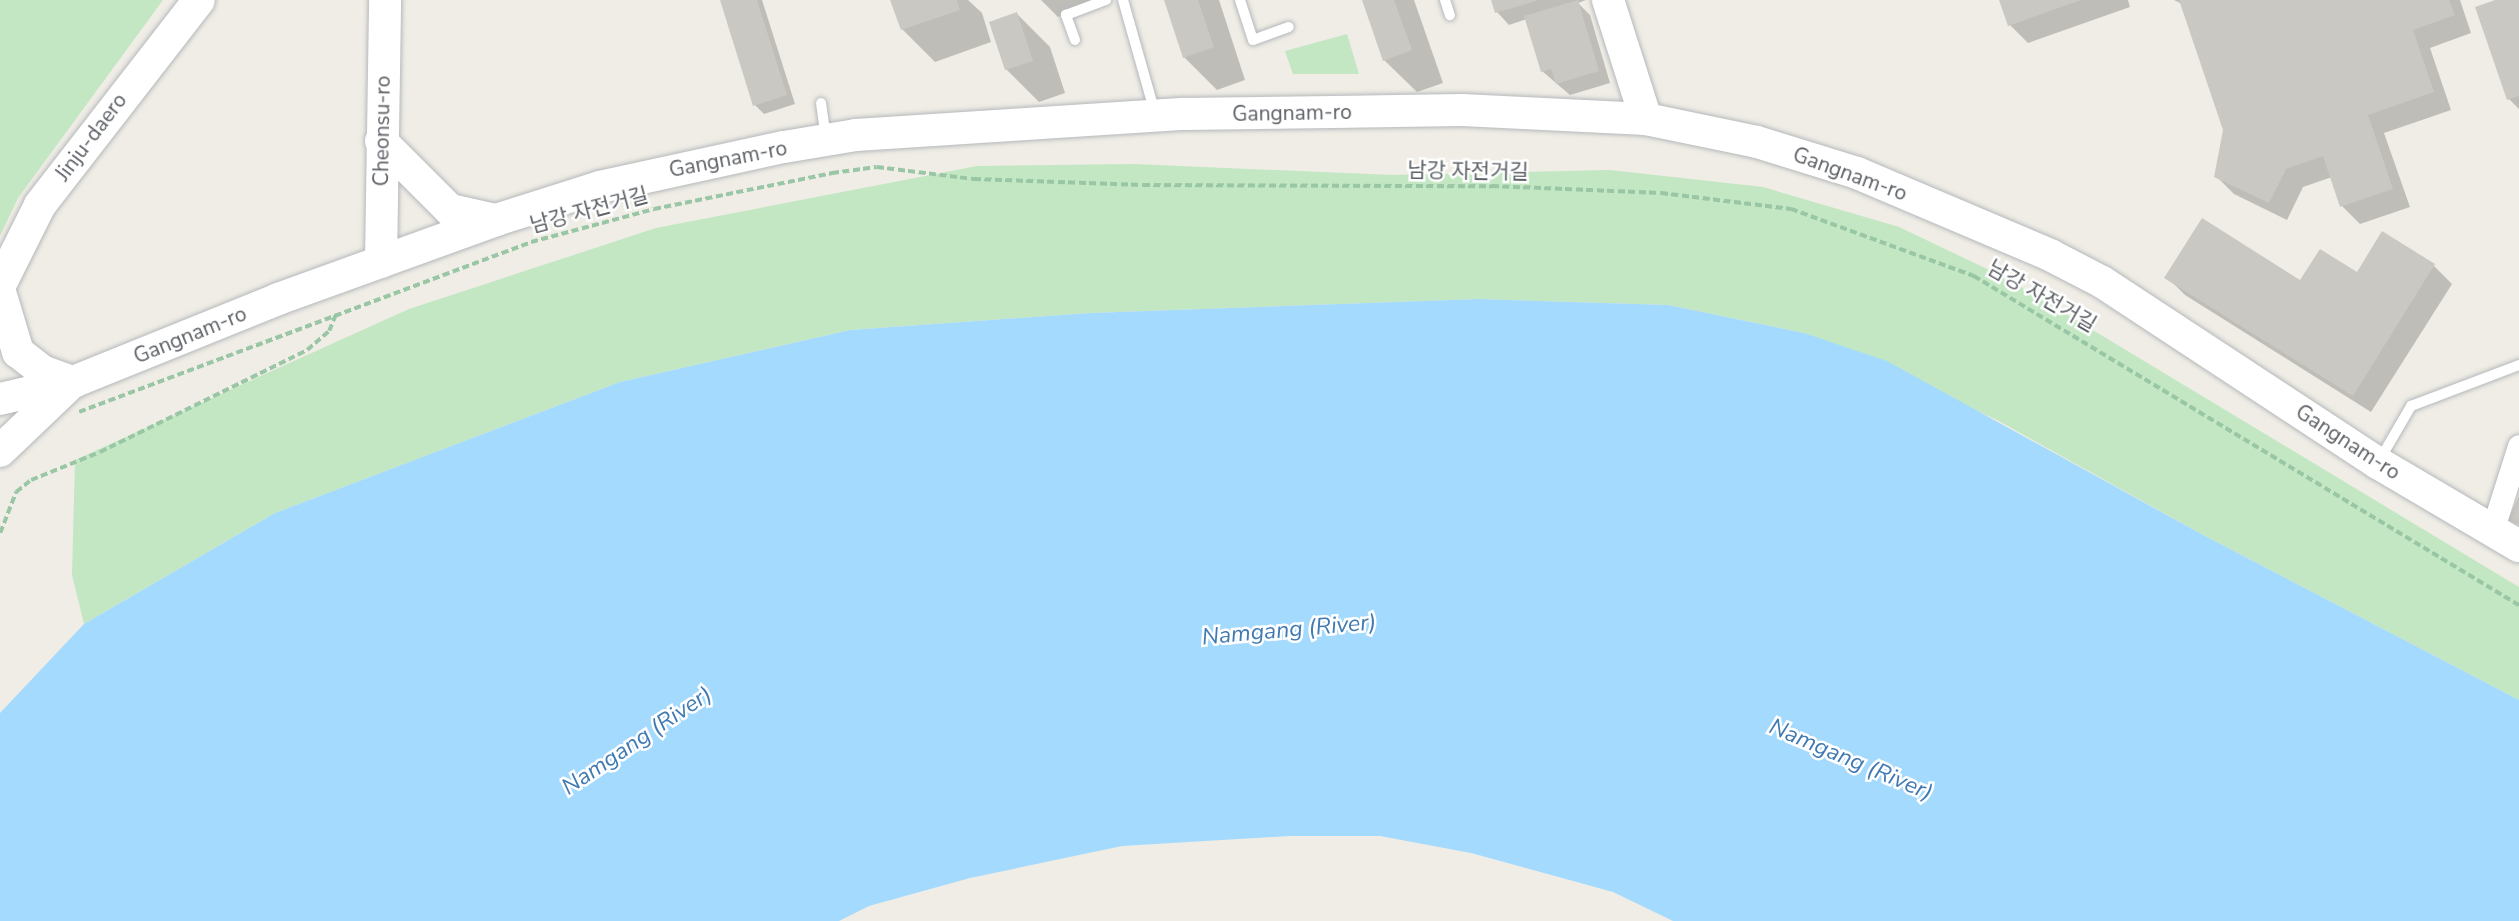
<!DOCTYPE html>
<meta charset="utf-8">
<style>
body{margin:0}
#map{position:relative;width:2519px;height:921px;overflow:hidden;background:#efede5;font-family:"Nunito Sans","Noto Sans KR",sans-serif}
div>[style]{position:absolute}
.green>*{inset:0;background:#c2e7c2}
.water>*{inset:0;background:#a5daff}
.shadow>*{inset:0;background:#0003}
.building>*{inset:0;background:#cac8c2}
.path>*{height:3.5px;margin-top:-1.75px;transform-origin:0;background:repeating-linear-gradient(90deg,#99c6a5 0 7px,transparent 0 10.5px)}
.roads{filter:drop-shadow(0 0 2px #b5b8bc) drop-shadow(0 0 2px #b5b8bc)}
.lane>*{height:10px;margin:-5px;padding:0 5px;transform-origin:5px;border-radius:5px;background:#fff}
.street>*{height:23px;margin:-11.5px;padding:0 11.5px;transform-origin:11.5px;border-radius:11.5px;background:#fff}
.secondary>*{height:32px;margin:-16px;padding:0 16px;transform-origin:16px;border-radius:16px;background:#fff}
span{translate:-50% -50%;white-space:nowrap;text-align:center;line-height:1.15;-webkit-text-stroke:5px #fff;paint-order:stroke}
.street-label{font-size:21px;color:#5d6166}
.water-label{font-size:23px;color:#417ab2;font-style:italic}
</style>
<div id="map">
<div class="green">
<div style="clip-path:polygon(0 0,163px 0,18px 198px,0 236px)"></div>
<div style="clip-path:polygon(1347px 34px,1359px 74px,1293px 74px,1285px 51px)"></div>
<div style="clip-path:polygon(1133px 164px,1392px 175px,1610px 170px,1763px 187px,1899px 227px,2008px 279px,2519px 587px,2519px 700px,2205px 536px,1997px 420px,1804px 333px,1668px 305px,1478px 299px,1090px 313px,850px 330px,620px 382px,275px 513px,84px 624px,72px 575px,75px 460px,409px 309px,656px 228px,977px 166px)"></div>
</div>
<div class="water">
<div style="clip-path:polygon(1478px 299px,1668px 305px,1804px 333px,1887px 361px,2205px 536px,2519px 700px,2519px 921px,1673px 921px,1613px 892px,1471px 853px,1380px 836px,1289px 836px,1122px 846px,970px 878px,869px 906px,839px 921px,0 921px,0 713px,84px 624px,275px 513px,620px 382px,850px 330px,1090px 313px)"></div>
</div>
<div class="shadow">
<div style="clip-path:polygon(722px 0,762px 0,795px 104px,764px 114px,755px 105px)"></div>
<div style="clip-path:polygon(892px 0,968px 0,982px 13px,991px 42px,935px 62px,902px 29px)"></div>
<div style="clip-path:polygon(1041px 0,1110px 0,1058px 17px)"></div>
<div style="clip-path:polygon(1165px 0,1219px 0,1245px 80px,1217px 90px,1184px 57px)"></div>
<div style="clip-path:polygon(1364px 0,1414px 0,1443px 83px,1417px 92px,1384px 60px)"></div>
<div style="clip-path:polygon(1493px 0,1586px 0,1578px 3px,1590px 15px,1610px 83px,1570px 95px,1542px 71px,1527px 19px,1509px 25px,1497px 12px)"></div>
<div style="clip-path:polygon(2001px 0,2128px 0,2130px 7px,2028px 43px,2010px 25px)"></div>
<div style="clip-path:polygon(2174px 0,2460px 0,2471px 33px,2430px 48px,2451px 110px,2384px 133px,2410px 207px,2360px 224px,2342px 206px,2332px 177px,2303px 187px,2287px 220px,2234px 194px,2216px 176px,2224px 130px,2182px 4px)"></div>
<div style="clip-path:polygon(2501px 0,2519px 0,2519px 109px,2509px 99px)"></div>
<div style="clip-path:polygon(1017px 14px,1050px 47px,1065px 93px,1039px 102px,1006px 69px)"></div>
<div style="clip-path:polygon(2434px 266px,2452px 284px,2371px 412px,2185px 295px,2167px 277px,2301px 282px)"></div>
</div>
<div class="building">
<div style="clip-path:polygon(720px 0,757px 0,787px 95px,753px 106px)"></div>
<div style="clip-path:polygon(890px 0,957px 0,960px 10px,901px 30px)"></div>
<div style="clip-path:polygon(1164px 0,1198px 0,1214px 47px,1183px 58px)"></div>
<div style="clip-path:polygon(1362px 0,1394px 0,1412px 50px,1383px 61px)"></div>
<div style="clip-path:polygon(1491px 0,1535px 0,1536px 1px,1495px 13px)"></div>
<div style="clip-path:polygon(1578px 0,1599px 71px,1556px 84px,1551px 69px,1541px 72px,1524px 16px)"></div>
<div style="clip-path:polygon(1999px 0,2081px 0,2008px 26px)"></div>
<div style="clip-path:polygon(2179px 0,2449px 0,2455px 15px,2413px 30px,2434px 92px,2368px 115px,2393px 189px,2340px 207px,2323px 156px,2286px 169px,2269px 203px,2214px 177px,2223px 130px)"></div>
<div style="clip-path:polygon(2495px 0,2519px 0,2519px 96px,2507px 100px,2475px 7px)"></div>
<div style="clip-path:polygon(1017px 12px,1033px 61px,1005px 70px,989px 22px)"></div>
<div style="clip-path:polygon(2202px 218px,2300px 280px,2320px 249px,2357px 272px,2382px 231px,2435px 264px,2353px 396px,2164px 278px)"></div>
<div style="clip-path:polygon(2519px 496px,2519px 525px,2508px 520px)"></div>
</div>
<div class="path">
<div style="left:79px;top:412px;width:483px;rotate:-20.6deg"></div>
<div style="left:531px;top:242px;width:127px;rotate:-15deg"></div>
<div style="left:654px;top:209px;width:182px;rotate:-11.4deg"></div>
<div style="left:832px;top:173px;width:45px;rotate:-7.6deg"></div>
<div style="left:877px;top:167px;width:98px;rotate:7.1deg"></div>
<div style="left:974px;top:179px;width:169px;rotate:2deg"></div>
<div style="left:1143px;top:185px;width:349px;rotate:0.2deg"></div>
<div style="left:1492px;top:186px;width:169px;rotate:2.4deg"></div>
<div style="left:1661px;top:193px;width:131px;rotate:7deg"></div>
<div style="left:1791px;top:209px;width:195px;rotate:20.1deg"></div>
<div style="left:1974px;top:276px;width:637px;rotate:31.12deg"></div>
<div style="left:0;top:533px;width:44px;rotate:-68.7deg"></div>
<div style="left:16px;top:492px;width:19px;rotate:-39deg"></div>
<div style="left:31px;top:480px;width:74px;rotate:-22.1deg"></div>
<div style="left:100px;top:452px;width:231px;rotate:-26.2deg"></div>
<div style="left:307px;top:350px;width:29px;rotate:-41deg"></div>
<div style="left:329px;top:331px;width:16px;rotate:-68deg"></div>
</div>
<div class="roads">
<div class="lane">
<div style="left:1123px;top:0;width:117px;rotate:74.2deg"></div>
<div style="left:1240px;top:0;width:42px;rotate:72deg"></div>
<div style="left:1253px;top:40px;width:38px;rotate:-20deg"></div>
<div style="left:1445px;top:0;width:16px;rotate:72deg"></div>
<div style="left:1075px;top:40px;width:27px;rotate:-110deg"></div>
<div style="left:1066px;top:15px;width:43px;rotate:-20.6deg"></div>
<div style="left:821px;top:103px;width:34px;rotate:82deg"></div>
<div style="left:2379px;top:461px;width:64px;rotate:-59.8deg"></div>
<div style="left:2411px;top:406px;width:116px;rotate:-20.8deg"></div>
</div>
<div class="street">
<div style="left:2492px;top:531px;width:89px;rotate:-72.4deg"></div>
</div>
<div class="secondary">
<div style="left:1608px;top:0;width:125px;rotate:72.3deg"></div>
<div style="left:381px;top:141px;width:98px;rotate:45deg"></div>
<div style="left:450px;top:210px;width:47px;rotate:12.3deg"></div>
<div style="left:381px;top:262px;width:262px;rotate:-89.1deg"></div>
<div style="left:0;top:285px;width:89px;rotate:-63.4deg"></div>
<div style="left:40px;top:205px;width:259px;rotate:-52.2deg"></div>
<div style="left:0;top:292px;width:63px;rotate:73.3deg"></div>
<div style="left:18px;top:352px;width:31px;rotate:38deg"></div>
<div style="left:42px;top:371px;width:33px;rotate:20deg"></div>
<div style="left:0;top:399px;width:75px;rotate:-13.1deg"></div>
<div style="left:73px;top:382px;width:221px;rotate:-22deg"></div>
<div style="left:278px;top:299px;width:232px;rotate:-19.9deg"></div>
<div style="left:496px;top:220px;width:109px;rotate:-17.6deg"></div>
<div style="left:600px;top:187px;width:188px;rotate:-12.3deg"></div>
<div style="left:784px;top:147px;width:73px;rotate:-9.5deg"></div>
<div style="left:856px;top:135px;width:329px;rotate:-3.7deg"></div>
<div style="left:1184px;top:114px;width:278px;rotate:-0.8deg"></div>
<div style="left:1462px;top:110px;width:184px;rotate:2.8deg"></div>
<div style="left:1646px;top:119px;width:113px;rotate:11.7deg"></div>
<div style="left:1757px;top:142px;width:105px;rotate:17.2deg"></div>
<div style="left:1857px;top:173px;width:210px;rotate:23deg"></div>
<div style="left:2050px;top:255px;width:59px;rotate:27.4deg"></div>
<div style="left:2102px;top:282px;width:330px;rotate:33.3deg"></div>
<div style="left:2378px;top:463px;width:164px;rotate:30.5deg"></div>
<div style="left:0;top:451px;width:93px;rotate:-43.7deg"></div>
</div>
</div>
<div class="street-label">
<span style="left:1292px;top:113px;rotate:-1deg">Gangnam-ro</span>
<span style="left:382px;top:131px;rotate:-89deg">Cheonsu-ro</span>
<span style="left:91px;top:137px;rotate:-53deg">Jinju-daero</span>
<span style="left:728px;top:159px;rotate:-11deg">Gangnam-ro</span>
<span style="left:1468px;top:171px;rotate:1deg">남강 자전거길</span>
<span style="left:1850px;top:174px;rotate:20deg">Gangnam-ro</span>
<span style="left:589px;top:210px;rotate:-15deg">남강 자전거길</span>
<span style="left:2042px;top:296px;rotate:30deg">남강 자전거길</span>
<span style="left:190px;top:335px;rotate:-22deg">Gangnam-ro</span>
<span style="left:2348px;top:442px;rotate:33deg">Gangnam-ro</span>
</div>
<div class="water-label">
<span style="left:1289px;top:630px;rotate:-5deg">Namgang (River)</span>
<span style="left:637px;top:741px;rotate:-34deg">Namgang (River)</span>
<span style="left:1851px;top:760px;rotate:23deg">Namgang (River)</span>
</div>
</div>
